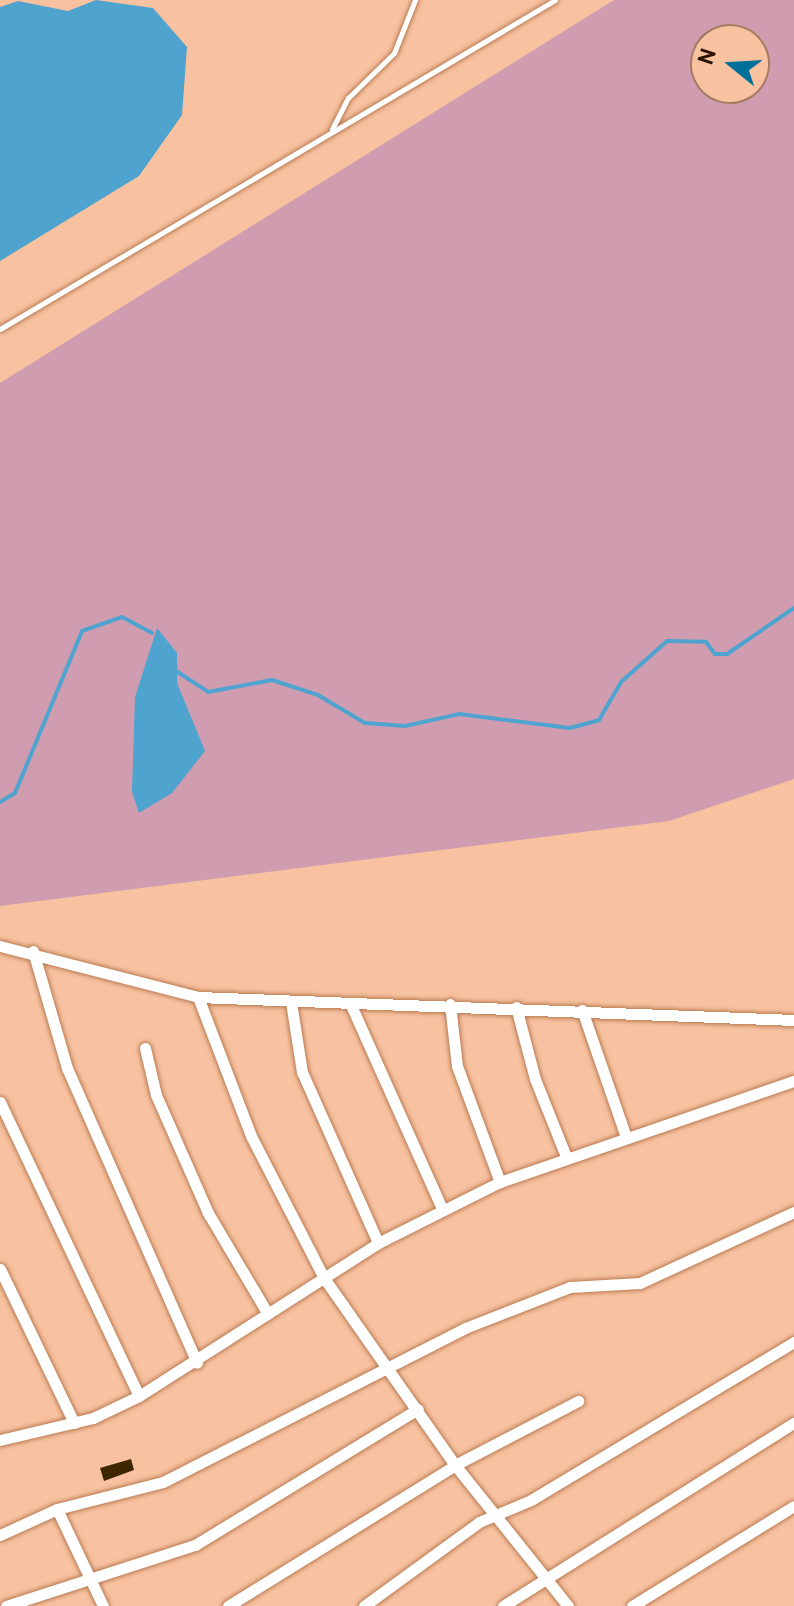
<!DOCTYPE html>
<style>
body{margin:0}
#map{position:relative;width:794px;height:1606px;overflow:hidden;background:#f8c2a0;font-family:Overpass,sans-serif}
div>[style]{position:absolute}
.green>*{inset:0;background:#d09cb0}
.water>*{inset:0;background:#4fa3cf}
.stream>*{height:4px;margin:-2px;padding:0 2px;transform-origin:2px;border-radius:2px;background:#4fa3cf}
.building>*{inset:0;background:#3e2600}
.roads{filter:drop-shadow(0 0 2px #ba7b52) drop-shadow(0 0 2px #ba7b52)}
.service>*{height:5px;margin:-2.5px;padding:0 2.5px;transform-origin:2.5px;border-radius:2.5px;background:#fff}
.minor>*{height:11px;margin:-5.5px;padding:0 5.5px;transform-origin:5.5px;border-radius:5.5px;background:#fff}
span{translate:-50% -50%;white-space:nowrap;text-align:center;line-height:1.15;-webkit-text-stroke:8px #f8c2a0;paint-order:stroke}
.north{position:absolute;left:690px;top:24px;width:80px;height:80px;box-sizing:border-box;background:#f8c2a0;border:2px solid #a57b61;border-radius:50%;rotate:288deg;font-size:22px;font-weight:700;line-height:32px;text-align:center;color:#291102}
.north::after{content:'';display:block;margin:auto;width:28px;height:36px;background:#00709b;clip-path:polygon(50% 0,100% 100%,50% 72%,0 100%)}
</style>
<div id="map">
<div class="green">
<div style="clip-path:polygon(evenodd,614px 0,794px 0,794px 779px,669px 821px,0 906px,0 383px,614px 0,706px 40px,754px 40px,754px 88px,706px 88px,706px 40px)"></div>
</div>
<div class="water">
<div style="clip-path:polygon(96px 0,153px 8px,187px 47px,182px 115px,139px 176px,0 261px,0 7px,18px 1px,68px 11px)"></div>
<div style="clip-path:polygon(157px 628px,177px 653px,177px 683px,205px 751px,172px 793px,139px 813px,132px 792px,135px 697px)"></div>
</div>
<div class="stream">
<div style="left:176px;top:671px;width:38px;rotate:33deg"></div>
<div style="left:208px;top:692px;width:65px;rotate:-10.6deg"></div>
<div style="left:272px;top:680px;width:48px;rotate:18.1deg"></div>
<div style="left:318px;top:695px;width:55px;rotate:30.8deg"></div>
<div style="left:365px;top:723px;width:40px;rotate:4.3deg"></div>
<div style="left:405px;top:726px;width:55px;rotate:-12.5deg"></div>
<div style="left:459px;top:714px;width:112px;rotate:7.2deg"></div>
<div style="left:570px;top:728px;width:30px;rotate:-15deg"></div>
<div style="left:599px;top:720px;width:44px;rotate:-59.9deg"></div>
<div style="left:621px;top:682px;width:62px;rotate:-41.7deg"></div>
<div style="left:667px;top:641px;width:39px;rotate:1deg"></div>
<div style="left:706px;top:642px;width:15px;rotate:53deg"></div>
<div style="left:715px;top:654px;width:12px"></div>
<div style="left:727px;top:654px;width:81px;rotate:-34.5deg"></div>
<div style="left:0;top:802px;width:17px;rotate:-31deg"></div>
<div style="left:15px;top:793px;width:175px;rotate:-67.5deg"></div>
<div style="left:82px;top:631px;width:42px;rotate:-19.3deg"></div>
<div style="left:122px;top:617px;width:34px;rotate:28deg"></div>
</div>
<div class="building">
<div style="clip-path:polygon(131px 1459px,134px 1470px,104px 1481px,100px 1468px)"></div>
</div>
<div class="roads">
<div class="service">
<div style="left:332px;top:129px;width:35px;rotate:-63deg"></div>
<div style="left:348px;top:98px;width:64px;rotate:-44.4deg"></div>
<div style="left:394px;top:53px;width:57px;rotate:-68.4deg"></div>
<div style="left:0;top:329px;width:645px;rotate:-30.66deg"></div>
</div>
<div class="minor">
<div style="left:0;top:946px;width:204px;rotate:14.4deg"></div>
<div style="left:198px;top:997px;width:596px;rotate:2.21deg"></div>
<div style="left:33px;top:951px;width:122px;rotate:73.8deg"></div>
<div style="left:67px;top:1068px;width:322px;rotate:66.2deg"></div>
<div style="left:198px;top:997px;width:149px;rotate:69.1deg"></div>
<div style="left:251px;top:1136px;width:160px;rotate:62.8deg"></div>
<div style="left:324px;top:1278px;width:228px;rotate:55deg"></div>
<div style="left:455px;top:1465px;width:181px;rotate:51.3deg"></div>
<div style="left:291px;top:1002px;width:71px;rotate:81.1deg"></div>
<div style="left:302px;top:1072px;width:187px;rotate:66deg"></div>
<div style="left:350px;top:1003px;width:226px;rotate:65.9deg"></div>
<div style="left:450px;top:1004px;width:62px;rotate:83.6deg"></div>
<div style="left:457px;top:1066px;width:124px;rotate:69.7deg"></div>
<div style="left:516px;top:1007px;width:74px;rotate:75.2deg"></div>
<div style="left:535px;top:1079px;width:81px;rotate:68.2deg"></div>
<div style="left:582px;top:1010px;width:134px;rotate:70.9deg"></div>
<div style="left:145px;top:1048px;width:48px;rotate:76.8deg"></div>
<div style="left:156px;top:1095px;width:129px;rotate:66.2deg"></div>
<div style="left:208px;top:1213px;width:117px;rotate:59.3deg"></div>
<div style="left:0;top:1102px;width:325px;rotate:64.7deg"></div>
<div style="left:0;top:1269px;width:171px;rotate:64.3deg"></div>
<div style="left:0;top:1440px;width:96px;rotate:-13.3deg"></div>
<div style="left:93px;top:1418px;width:51px;rotate:-25.6deg"></div>
<div style="left:139px;top:1396px;width:284px;rotate:-32.6deg"></div>
<div style="left:378px;top:1243px;width:136px;rotate:-26.6deg"></div>
<div style="left:500px;top:1182px;width:311px;rotate:-19deg"></div>
<div style="left:0;top:1535px;width:63px;rotate:-24.5deg"></div>
<div style="left:6px;top:1606px;width:199px;rotate:-17.9deg"></div>
<div style="left:195px;top:1545px;width:261px;rotate:-31.4deg"></div>
<div style="left:103px;top:1606px;width:107px;rotate:-115.4deg"></div>
<div style="left:57px;top:1509px;width:109px;rotate:-14.3deg"></div>
<div style="left:163px;top:1482px;width:339px;rotate:-27deg"></div>
<div style="left:465px;top:1328px;width:113px;rotate:-21.3deg"></div>
<div style="left:570px;top:1287px;width:70px;rotate:-3.3deg"></div>
<div style="left:640px;top:1283px;width:170px;rotate:-24.8deg"></div>
<div style="left:228px;top:1606px;width:267px;rotate:-31.8deg"></div>
<div style="left:455px;top:1465px;width:139px;rotate:-27.5deg"></div>
<div style="left:364px;top:1606px;width:142px;rotate:-36.1deg"></div>
<div style="left:479px;top:1522px;width:56px;rotate:-22.9deg"></div>
<div style="left:531px;top:1500px;width:307px;rotate:-31deg"></div>
<div style="left:503px;top:1606px;width:344px;rotate:-32.2deg"></div>
<div style="left:632px;top:1606px;width:190px;rotate:-31.7deg"></div>
</div>
</div>
<div class="north">N</div>
</div>
